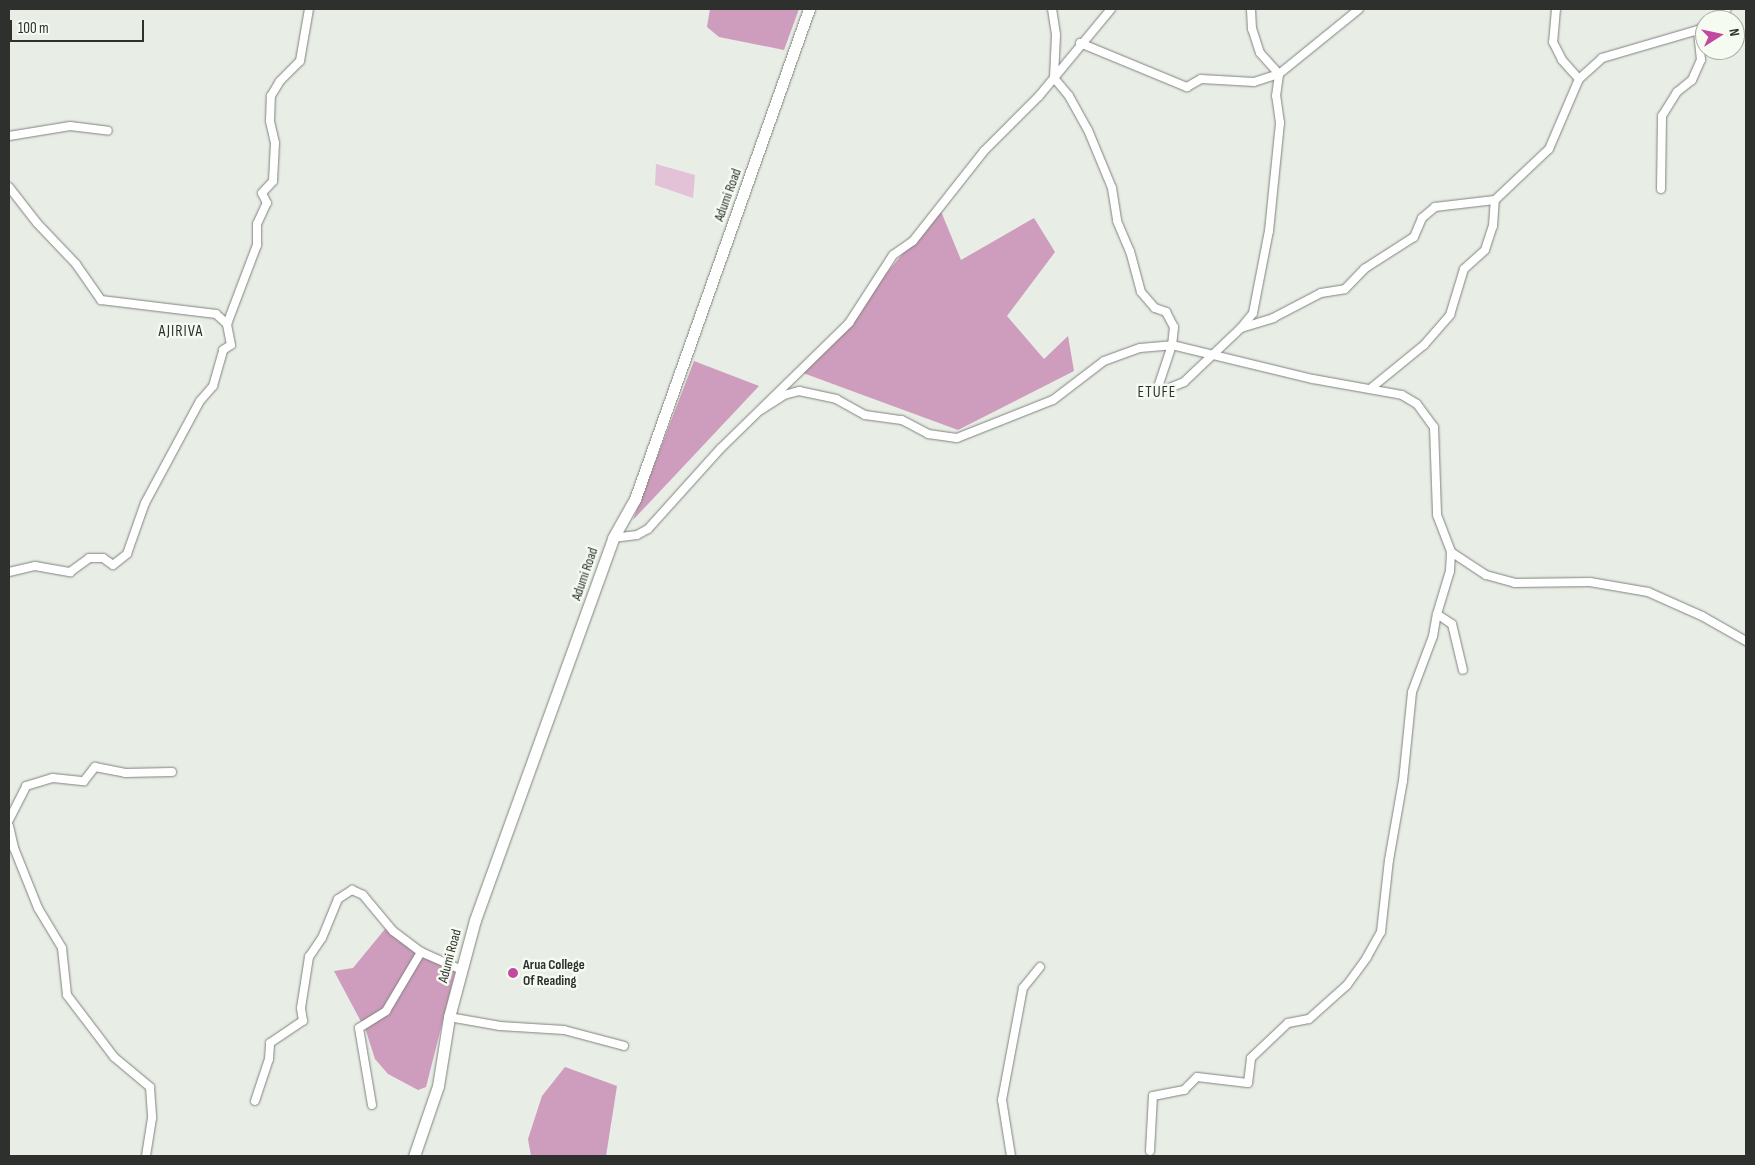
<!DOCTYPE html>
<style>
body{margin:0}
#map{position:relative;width:1755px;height:1165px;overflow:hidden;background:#e8ede5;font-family:"Sofia Sans Condensed",sans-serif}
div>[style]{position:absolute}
.green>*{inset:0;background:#e3c1d6}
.forest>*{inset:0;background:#ce9cbc}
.roads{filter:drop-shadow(0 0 1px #7f837c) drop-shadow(0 0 1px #7f837c)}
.minor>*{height:8px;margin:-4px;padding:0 4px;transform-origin:4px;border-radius:4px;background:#fff}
.secondary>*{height:11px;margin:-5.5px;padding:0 5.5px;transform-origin:5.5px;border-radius:5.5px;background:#fff}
.dots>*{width:14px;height:14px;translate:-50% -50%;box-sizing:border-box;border:2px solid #f6fbf2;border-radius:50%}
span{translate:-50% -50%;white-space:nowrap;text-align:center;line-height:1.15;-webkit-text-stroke:5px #f6fbf2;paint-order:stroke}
.street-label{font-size:14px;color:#2e302d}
.poi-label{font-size:14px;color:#2e302d;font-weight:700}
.left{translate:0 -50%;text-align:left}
.quarter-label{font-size:16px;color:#2e302d;letter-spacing:1px}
.frame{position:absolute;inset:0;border:10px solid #2e302d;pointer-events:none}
.north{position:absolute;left:1695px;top:10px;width:50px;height:50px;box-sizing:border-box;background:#f6fbf2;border:1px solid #a6aaa3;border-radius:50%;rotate:80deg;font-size:14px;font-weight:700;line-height:20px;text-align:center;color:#2e302d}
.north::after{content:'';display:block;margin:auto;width:18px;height:22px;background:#c14aa0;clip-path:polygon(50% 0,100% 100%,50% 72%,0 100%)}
.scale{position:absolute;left:10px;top:20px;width:134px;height:22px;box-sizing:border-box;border:2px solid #2e302d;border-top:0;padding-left:6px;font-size:15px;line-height:18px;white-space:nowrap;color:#2e302d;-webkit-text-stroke:4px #f6fbf2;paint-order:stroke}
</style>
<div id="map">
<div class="green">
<div style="clip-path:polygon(656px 164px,695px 175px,693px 198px,655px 185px)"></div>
</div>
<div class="forest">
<div style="clip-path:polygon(710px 9px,799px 9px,784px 50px,719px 37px,707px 27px)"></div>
<div style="clip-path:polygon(940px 209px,961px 260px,1034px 218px,1055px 252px,1007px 316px,1044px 359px,1068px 336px,1074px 371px,958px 430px,803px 373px)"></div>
<div style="clip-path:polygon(694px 361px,759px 386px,633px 520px)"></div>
<div style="clip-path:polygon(385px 929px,395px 930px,411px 950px,437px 954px,452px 964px,455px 973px,426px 1087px,418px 1090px,388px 1074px,375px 1059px,366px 1031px,334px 971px,353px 968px)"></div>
<div style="clip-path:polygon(565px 1067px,617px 1086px,606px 1156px,531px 1156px,528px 1139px,542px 1096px)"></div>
</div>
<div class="roads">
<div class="minor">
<div style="left:1052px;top:9px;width:26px;rotate:81deg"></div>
<div style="left:1056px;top:35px;width:43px;rotate:92.7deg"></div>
<div style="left:1054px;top:78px;width:23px;rotate:50deg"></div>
<div style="left:1069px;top:96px;width:39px;rotate:61deg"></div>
<div style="left:1088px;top:130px;width:63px;rotate:67.5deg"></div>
<div style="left:1112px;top:188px;width:33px;rotate:81deg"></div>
<div style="left:1117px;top:221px;width:33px;rotate:67deg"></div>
<div style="left:1130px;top:251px;width:42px;rotate:75deg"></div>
<div style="left:1141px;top:292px;width:21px;rotate:49deg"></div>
<div style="left:1155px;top:308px;width:12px;rotate:20deg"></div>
<div style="left:1166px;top:312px;width:17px;rotate:62deg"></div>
<div style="left:1174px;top:327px;width:18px;rotate:96deg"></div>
<div style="left:1172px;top:345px;width:44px;rotate:108.4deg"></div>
<div style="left:1158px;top:387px;width:6px;rotate:45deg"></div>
<div style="left:1162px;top:391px;width:24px;rotate:-22deg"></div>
<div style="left:1184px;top:382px;width:79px;rotate:-43.5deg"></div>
<div style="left:1241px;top:328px;width:34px;rotate:-17deg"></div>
<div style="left:1273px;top:318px;width:54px;rotate:-27.5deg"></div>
<div style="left:1321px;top:293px;width:24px;rotate:-9deg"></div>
<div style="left:1345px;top:289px;width:28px;rotate:-46deg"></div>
<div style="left:1364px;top:269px;width:59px;rotate:-32.6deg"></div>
<div style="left:1414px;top:237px;width:21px;rotate:-67deg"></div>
<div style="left:1422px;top:218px;width:17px;rotate:-40deg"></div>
<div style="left:1435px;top:207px;width:60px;rotate:-6.7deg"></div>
<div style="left:1556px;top:9px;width:33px;rotate:95deg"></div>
<div style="left:1553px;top:42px;width:20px;rotate:63deg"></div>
<div style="left:1562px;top:60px;width:25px;rotate:48deg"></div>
<div style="left:1711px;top:20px;width:19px;rotate:-35deg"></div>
<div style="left:1080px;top:43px;width:116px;rotate:22.4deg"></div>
<div style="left:1187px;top:87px;width:16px;rotate:-30deg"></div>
<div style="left:1201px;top:79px;width:53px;rotate:3.2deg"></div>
<div style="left:1254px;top:82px;width:26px;rotate:-18deg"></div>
<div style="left:1279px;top:74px;width:103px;rotate:-39.1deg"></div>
<div style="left:9px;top:136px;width:62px;rotate:-9.3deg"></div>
<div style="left:70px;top:126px;width:38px;rotate:7deg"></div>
<div style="left:9px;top:187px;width:46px;rotate:52.1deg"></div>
<div style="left:37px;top:223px;width:57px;rotate:46.4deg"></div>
<div style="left:76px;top:264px;width:44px;rotate:55.2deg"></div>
<div style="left:101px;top:300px;width:116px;rotate:6.9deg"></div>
<div style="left:216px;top:314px;width:15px;rotate:42deg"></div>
<div style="left:1661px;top:189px;width:73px;rotate:-89.2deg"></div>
<div style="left:1662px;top:116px;width:28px;rotate:-58deg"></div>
<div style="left:1677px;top:92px;width:19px;rotate:-39deg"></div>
<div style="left:1692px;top:80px;width:22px;rotate:-66deg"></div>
<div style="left:1701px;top:60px;width:30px;rotate:-96deg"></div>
<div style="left:1698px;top:30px;width:9px;rotate:-36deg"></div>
<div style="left:1241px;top:328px;width:19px;rotate:-51deg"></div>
<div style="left:1253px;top:313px;width:84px;rotate:-79deg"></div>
<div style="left:1269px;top:231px;width:109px;rotate:-84.2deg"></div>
<div style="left:1280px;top:123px;width:27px;rotate:-98deg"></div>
<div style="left:1276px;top:96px;width:22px;rotate:-82deg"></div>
<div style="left:1279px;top:74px;width:28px;rotate:-132deg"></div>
<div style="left:1260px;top:53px;width:25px;rotate:-108deg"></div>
<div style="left:1252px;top:29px;width:20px;rotate:-93deg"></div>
<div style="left:1370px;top:389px;width:70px;rotate:-39.2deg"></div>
<div style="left:1424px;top:345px;width:40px;rotate:-49deg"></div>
<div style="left:1450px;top:315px;width:48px;rotate:-73.1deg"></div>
<div style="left:1464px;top:269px;width:28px;rotate:-42deg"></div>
<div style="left:1485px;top:250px;width:25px;rotate:-72deg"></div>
<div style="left:1493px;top:226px;width:26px;rotate:-86deg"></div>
<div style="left:1495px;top:200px;width:74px;rotate:-43.4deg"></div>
<div style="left:1549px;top:149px;width:76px;rotate:-66.8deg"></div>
<div style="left:1579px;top:79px;width:31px;rotate:-42deg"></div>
<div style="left:1602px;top:58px;width:100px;rotate:-16.3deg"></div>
<div style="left:761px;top:410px;width:27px;rotate:-33deg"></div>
<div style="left:784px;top:395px;width:16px;rotate:-15deg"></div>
<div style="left:799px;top:391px;width:38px;rotate:12deg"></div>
<div style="left:836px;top:399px;width:33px;rotate:29deg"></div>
<div style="left:865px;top:415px;width:37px;rotate:8deg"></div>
<div style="left:902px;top:420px;width:30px;rotate:28deg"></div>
<div style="left:928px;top:434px;width:29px;rotate:8deg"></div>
<div style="left:957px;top:438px;width:103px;rotate:-21.6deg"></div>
<div style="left:1053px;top:400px;width:64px;rotate:-37.4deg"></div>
<div style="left:1104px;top:361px;width:38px;rotate:-20deg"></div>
<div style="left:1140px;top:348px;width:32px;rotate:-5deg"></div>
<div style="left:1172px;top:345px;width:145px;rotate:13.6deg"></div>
<div style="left:1313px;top:379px;width:90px;rotate:10.2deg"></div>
<div style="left:1402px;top:395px;width:17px;rotate:31deg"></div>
<div style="left:1417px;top:404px;width:29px;rotate:54deg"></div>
<div style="left:1434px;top:427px;width:88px;rotate:88deg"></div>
<div style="left:1437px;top:515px;width:40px;rotate:69deg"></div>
<div style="left:1451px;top:552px;width:42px;rotate:33.3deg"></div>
<div style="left:1486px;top:575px;width:30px;rotate:15deg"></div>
<div style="left:1515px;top:583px;width:75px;rotate:-0.8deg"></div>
<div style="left:1590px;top:582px;width:59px;rotate:9.8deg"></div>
<div style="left:1648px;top:592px;width:59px;rotate:24deg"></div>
<div style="left:1702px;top:616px;width:51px;rotate:29.6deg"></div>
<div style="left:613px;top:538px;width:24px;rotate:-7deg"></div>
<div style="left:637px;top:535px;width:13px;rotate:-29deg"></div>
<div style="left:648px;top:529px;width:109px;rotate:-48deg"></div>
<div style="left:721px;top:448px;width:179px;rotate:-44.3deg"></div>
<div style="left:849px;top:323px;width:81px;rotate:-57.1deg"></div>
<div style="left:893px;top:255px;width:24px;rotate:-35deg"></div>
<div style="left:913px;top:241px;width:115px;rotate:-51.7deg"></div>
<div style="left:984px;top:151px;width:78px;rotate:-45deg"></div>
<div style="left:1039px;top:96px;width:113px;rotate:-50.4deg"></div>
<div style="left:1451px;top:552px;width:19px;rotate:93deg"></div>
<div style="left:1450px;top:571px;width:45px;rotate:106.8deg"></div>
<div style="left:1437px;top:614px;width:18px;rotate:34deg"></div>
<div style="left:1452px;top:624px;width:47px;rotate:76.6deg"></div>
<div style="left:9px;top:572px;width:27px;rotate:-13deg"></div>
<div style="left:35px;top:566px;width:36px;rotate:10deg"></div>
<div style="left:70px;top:572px;width:24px;rotate:-36deg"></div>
<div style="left:89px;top:558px;width:14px"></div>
<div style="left:103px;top:558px;width:12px;rotate:35deg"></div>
<div style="left:113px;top:565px;width:18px;rotate:-38deg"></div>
<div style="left:127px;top:554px;width:54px;rotate:-70.6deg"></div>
<div style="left:145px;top:503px;width:116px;rotate:-61.7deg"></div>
<div style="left:200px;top:401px;width:20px;rotate:-49deg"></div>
<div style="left:213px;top:386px;width:37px;rotate:-74deg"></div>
<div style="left:223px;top:350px;width:9px;rotate:-32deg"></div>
<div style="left:231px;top:345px;width:21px;rotate:-101deg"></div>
<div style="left:227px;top:324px;width:85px;rotate:-69.2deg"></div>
<div style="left:257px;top:245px;width:21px;rotate:-90deg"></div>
<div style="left:257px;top:224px;width:23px;rotate:-65deg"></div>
<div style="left:267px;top:203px;width:11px;rotate:-117deg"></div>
<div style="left:262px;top:193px;width:16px;rotate:-47deg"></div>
<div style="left:273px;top:181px;width:38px;rotate:-87deg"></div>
<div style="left:275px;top:143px;width:23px;rotate:-103deg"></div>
<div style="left:270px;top:121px;width:25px;rotate:-88deg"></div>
<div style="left:271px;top:96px;width:17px;rotate:-59deg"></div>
<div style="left:280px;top:81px;width:28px;rotate:-45deg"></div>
<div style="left:300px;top:61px;width:53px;rotate:-80.2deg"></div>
<div style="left:9px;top:820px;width:38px;rotate:-63deg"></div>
<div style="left:26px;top:786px;width:28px;rotate:-17deg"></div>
<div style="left:53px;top:778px;width:31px;rotate:6deg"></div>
<div style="left:84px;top:781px;width:18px;rotate:-52deg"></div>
<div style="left:95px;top:767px;width:31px;rotate:11deg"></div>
<div style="left:125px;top:773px;width:47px;rotate:-1.2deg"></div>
<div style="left:9px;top:826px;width:23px;rotate:77deg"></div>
<div style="left:14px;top:848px;width:65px;rotate:68.2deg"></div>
<div style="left:38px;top:908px;width:47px;rotate:59deg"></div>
<div style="left:62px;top:948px;width:47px;rotate:83.9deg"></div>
<div style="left:67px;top:995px;width:78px;rotate:52.8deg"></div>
<div style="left:114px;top:1057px;width:47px;rotate:39.8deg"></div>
<div style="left:150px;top:1087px;width:31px;rotate:86deg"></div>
<div style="left:152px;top:1118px;width:38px;rotate:99deg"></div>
<div style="left:449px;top:1017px;width:52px;rotate:10deg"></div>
<div style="left:500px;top:1026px;width:64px;rotate:3.6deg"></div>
<div style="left:564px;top:1030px;width:62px;rotate:14.9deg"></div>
<div style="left:255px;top:1101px;width:44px;rotate:-71.6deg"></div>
<div style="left:269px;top:1059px;width:16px;rotate:-86deg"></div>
<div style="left:270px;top:1043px;width:40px;rotate:-34deg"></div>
<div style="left:303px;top:1021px;width:13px;rotate:-99deg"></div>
<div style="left:301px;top:1008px;width:52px;rotate:-81.1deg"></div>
<div style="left:309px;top:957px;width:23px;rotate:-56deg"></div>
<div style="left:322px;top:938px;width:42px;rotate:-67.7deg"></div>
<div style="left:338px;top:899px;width:17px;rotate:-33deg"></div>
<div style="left:352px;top:890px;width:12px;rotate:24deg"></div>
<div style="left:363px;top:895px;width:47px;rotate:50.2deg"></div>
<div style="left:393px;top:931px;width:35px;rotate:37deg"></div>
<div style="left:421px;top:952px;width:45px;rotate:23.7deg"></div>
<div style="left:372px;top:1105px;width:78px;rotate:-99.6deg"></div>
<div style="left:359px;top:1028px;width:32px;rotate:-32deg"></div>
<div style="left:386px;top:1011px;width:69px;rotate:-59.3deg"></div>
<div style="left:1150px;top:1151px;width:55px;rotate:-86.9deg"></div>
<div style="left:1153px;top:1096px;width:32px;rotate:-11deg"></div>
<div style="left:1184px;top:1090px;width:18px;rotate:-45deg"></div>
<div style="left:1197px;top:1077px;width:51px;rotate:6.7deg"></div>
<div style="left:1248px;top:1083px;width:25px;rotate:-83deg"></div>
<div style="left:1251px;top:1058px;width:51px;rotate:-43.4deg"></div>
<div style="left:1288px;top:1023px;width:21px;rotate:-11deg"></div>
<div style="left:1309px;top:1019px;width:51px;rotate:-41.8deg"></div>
<div style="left:1347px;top:985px;width:34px;rotate:-54deg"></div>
<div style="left:1367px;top:957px;width:29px;rotate:-61deg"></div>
<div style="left:1381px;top:932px;width:72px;rotate:-83.7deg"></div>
<div style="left:1389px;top:860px;width:80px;rotate:-80deg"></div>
<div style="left:1403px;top:781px;width:89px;rotate:-84.2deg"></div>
<div style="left:1412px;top:692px;width:60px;rotate:-69.4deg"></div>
<div style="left:1433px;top:636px;width:22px;rotate:-80deg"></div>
<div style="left:1011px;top:1156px;width:57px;rotate:-99.1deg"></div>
<div style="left:1002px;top:1100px;width:114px;rotate:-79.4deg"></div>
<div style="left:1023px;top:988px;width:27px;rotate:-51deg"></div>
</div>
<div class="secondary">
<div style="left:414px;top:1156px;width:74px;rotate:-71.1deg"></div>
<div style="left:438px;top:1086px;width:70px;rotate:-80.9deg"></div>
<div style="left:449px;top:1017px;width:100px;rotate:-75deg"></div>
<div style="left:475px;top:920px;width:406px;rotate:-70.1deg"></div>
<div style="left:613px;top:538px;width:45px;rotate:-60.6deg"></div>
<div style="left:635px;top:499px;width:520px;rotate:-70.45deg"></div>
</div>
</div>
<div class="dots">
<div style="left:513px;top:973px;background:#c14aa0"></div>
</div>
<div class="street-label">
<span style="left:728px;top:195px;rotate:-70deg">Adumi Road</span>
<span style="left:585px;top:574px;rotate:-71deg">Adumi Road</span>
<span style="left:450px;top:956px;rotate:-75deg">Adumi Road</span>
</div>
<div class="poi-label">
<span class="left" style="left:523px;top:973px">Arua College<br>Of Reading</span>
</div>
<div class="quarter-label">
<span style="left:181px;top:332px">AJIRIVA</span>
<span style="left:1157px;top:393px">ETUFE</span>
</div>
<div class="frame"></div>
<div class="north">N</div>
<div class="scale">100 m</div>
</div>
